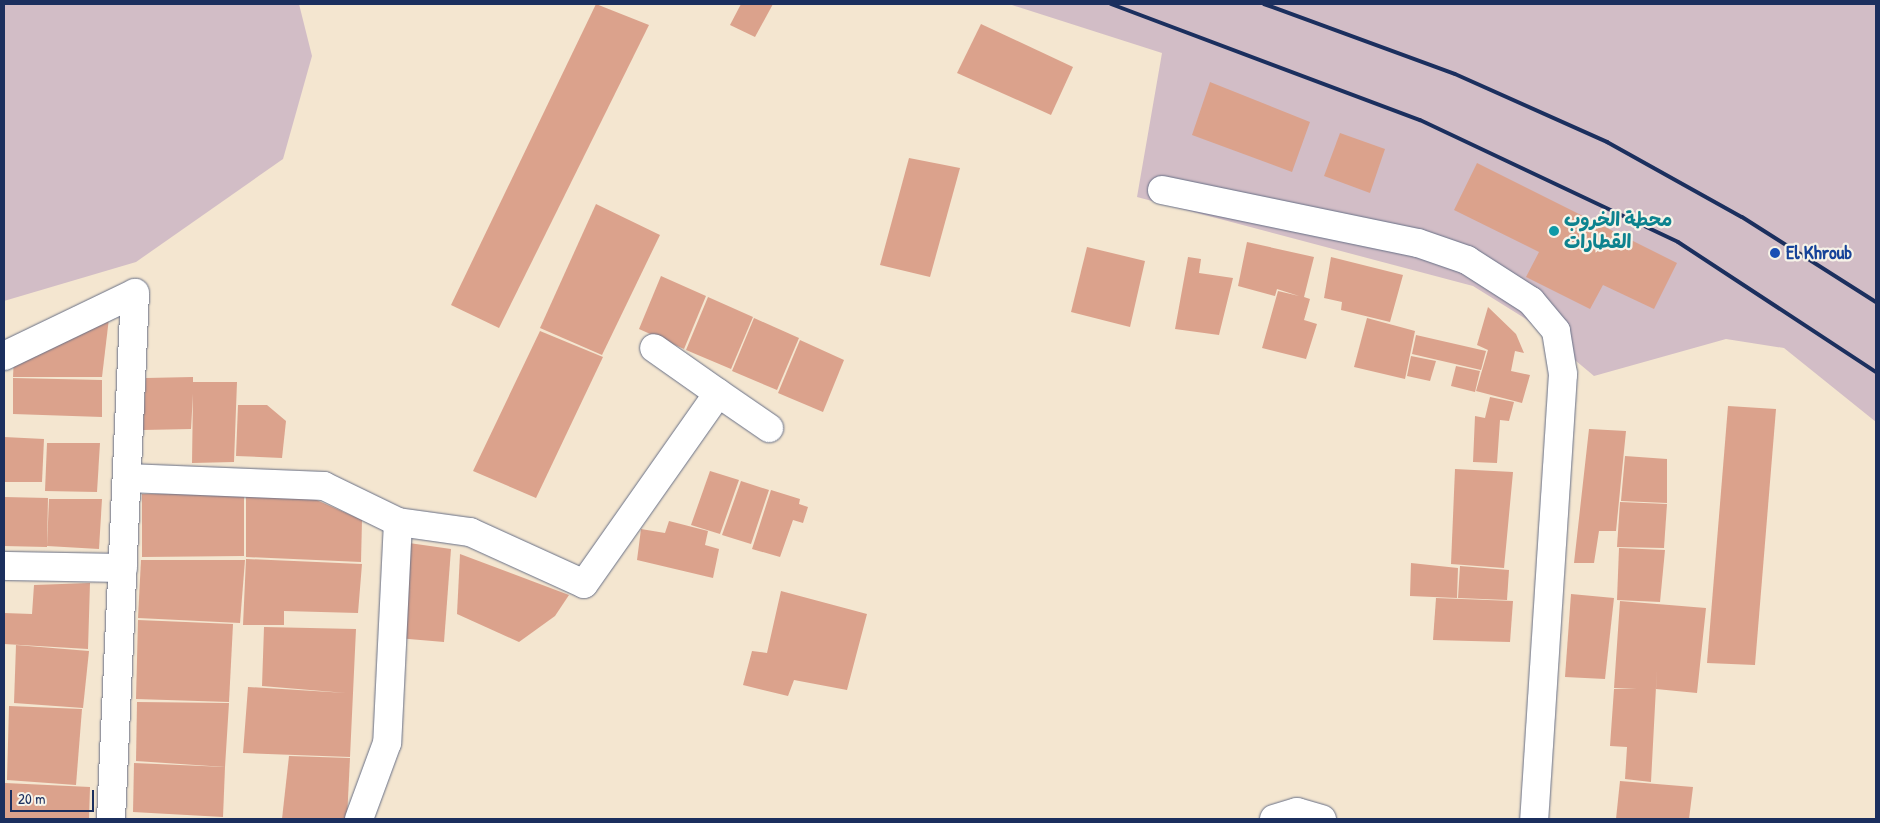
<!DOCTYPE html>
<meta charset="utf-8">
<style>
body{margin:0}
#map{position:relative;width:1880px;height:823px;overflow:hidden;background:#f4e6d0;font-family:"Patrick Hand","Playpen Sans Arabic",sans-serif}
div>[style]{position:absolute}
.industrial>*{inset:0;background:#d2bdc6}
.building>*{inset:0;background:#dba28c}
.roads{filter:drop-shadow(0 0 1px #676f86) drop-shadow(0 0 1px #676f86)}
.street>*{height:28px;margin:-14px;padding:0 14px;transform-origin:14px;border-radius:14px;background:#fff}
.rail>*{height:4px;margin:-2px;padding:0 2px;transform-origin:2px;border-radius:2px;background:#1b2f5e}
.dots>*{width:14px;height:14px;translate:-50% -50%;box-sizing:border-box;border:2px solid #f7f3e8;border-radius:50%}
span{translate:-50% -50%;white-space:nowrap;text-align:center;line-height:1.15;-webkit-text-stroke:4.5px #f7f3e8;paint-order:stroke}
.culture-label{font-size:19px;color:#0d838f;font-weight:700}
.left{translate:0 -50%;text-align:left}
.transit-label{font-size:19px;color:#164399;font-weight:700}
.frame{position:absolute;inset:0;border:5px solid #1b2f5e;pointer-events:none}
.scale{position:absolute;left:10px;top:790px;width:84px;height:22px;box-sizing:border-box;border:2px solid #1b2f5e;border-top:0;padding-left:6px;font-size:15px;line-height:18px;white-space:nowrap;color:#1b2f5e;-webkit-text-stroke:4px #f7f3e8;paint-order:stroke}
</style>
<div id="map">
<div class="industrial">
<div style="clip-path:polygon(4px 4px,299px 4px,312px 56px,283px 159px,136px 262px,4px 301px)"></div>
<div style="clip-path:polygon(1009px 4px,1876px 4px,1876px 422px,1784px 348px,1726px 339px,1594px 376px,1526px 319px,1473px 286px,1137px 197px,1162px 53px)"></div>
</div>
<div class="building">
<div style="clip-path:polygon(596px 4px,649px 25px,499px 328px,451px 305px)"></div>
<div style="clip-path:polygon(741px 4px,773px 4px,755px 37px,730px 25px)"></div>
<div style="clip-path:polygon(981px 24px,1073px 67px,1051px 115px,957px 73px)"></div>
<div style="clip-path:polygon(1210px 82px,1310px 122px,1292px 172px,1192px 135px)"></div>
<div style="clip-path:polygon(1340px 133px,1385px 149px,1370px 193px,1324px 176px)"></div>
<div style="clip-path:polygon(909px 158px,960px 168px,930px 277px,880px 265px)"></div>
<div style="clip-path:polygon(1477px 163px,1677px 263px,1654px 309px,1603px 285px,1590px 309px,1526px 277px,1539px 252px,1454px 210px)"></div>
<div style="clip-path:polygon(596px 204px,660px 235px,602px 355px,540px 328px)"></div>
<div style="clip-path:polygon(1247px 242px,1314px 257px,1304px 297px,1310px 299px,1304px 320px,1317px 324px,1306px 359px,1262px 348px,1278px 291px,1299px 296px,1277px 289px,1275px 296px,1238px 286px)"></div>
<div style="clip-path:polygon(1087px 247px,1145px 261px,1130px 327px,1071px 312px)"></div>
<div style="clip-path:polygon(1188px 257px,1201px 259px,1199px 273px,1233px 278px,1219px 335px,1175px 329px)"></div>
<div style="clip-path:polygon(1331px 257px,1403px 275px,1390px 322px,1341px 310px,1342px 302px,1324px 298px)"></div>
<div style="clip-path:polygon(661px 276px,706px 296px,684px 349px,639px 329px)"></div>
<div style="clip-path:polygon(708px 297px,753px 317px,731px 369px,686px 350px)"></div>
<div style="clip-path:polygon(1488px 307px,1516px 334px,1524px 353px,1515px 351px,1511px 371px,1530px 375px,1522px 403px,1476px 391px,1488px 350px,1477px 345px)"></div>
<div style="clip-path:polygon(109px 318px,102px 377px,13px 377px,14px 356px)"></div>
<div style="clip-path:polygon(754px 318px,799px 338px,777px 390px,732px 371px)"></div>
<div style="clip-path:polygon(1367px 318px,1415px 331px,1405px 379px,1354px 367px)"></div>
<div style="clip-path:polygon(540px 331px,603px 357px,536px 498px,473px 471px)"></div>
<div style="clip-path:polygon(1416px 335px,1486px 351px,1481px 370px,1412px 354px)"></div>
<div style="clip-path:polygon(800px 340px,844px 360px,823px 412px,778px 393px)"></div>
<div style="clip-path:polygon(1411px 356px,1436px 361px,1430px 381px,1407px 376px)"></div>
<div style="clip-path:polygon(1456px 366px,1480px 371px,1475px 392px,1451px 386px)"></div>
<div style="clip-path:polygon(193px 377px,193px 382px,237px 382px,234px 462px,192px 463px,193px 394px,191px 429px,143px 430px,146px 378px)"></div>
<div style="clip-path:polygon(13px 378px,102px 380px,102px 417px,13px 414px)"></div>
<div style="clip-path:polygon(1490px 397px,1514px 402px,1509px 421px,1500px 420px,1497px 463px,1473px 462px,1475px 416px,1485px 418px)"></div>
<div style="clip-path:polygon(238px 405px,267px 405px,286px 421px,282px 458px,236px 456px)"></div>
<div style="clip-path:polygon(1728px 406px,1776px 409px,1755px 665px,1707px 663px)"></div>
<div style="clip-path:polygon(1589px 429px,1626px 431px,1616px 531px,1599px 531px,1594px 563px,1574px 563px)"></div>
<div style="clip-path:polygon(4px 437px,44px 439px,42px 482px,4px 482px)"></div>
<div style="clip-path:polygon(47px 443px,100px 443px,97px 492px,45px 491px)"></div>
<div style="clip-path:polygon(1625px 456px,1667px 459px,1667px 503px,1621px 501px)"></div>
<div style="clip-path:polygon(1455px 469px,1513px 472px,1504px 568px,1451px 564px)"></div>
<div style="clip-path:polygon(710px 471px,739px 480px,720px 534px,691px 525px)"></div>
<div style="clip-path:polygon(741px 481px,769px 490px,751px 544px,722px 535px)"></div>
<div style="clip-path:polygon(771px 490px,800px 499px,799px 504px,808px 507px,803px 523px,793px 520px,780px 557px,752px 549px)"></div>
<div style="clip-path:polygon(244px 493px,244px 556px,142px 557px,142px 494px)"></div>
<div style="clip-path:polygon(303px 494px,362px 520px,361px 562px,246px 557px,246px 495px)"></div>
<div style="clip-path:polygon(4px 497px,48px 498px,47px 547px,4px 546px)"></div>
<div style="clip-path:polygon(49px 499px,102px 499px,99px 549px,47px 546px)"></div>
<div style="clip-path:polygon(1620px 502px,1667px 504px,1664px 548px,1617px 547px)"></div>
<div style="clip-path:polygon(669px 521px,708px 531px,705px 545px,719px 549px,713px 578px,637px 560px,641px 529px,665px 533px)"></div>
<div style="clip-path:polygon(402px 542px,451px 549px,444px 642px,397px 638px)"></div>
<div style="clip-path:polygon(1619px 548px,1665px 550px,1660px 602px,1617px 600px)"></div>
<div style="clip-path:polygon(460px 554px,569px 595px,555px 616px,519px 642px,457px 614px)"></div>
<div style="clip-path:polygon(246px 559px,362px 564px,358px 613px,284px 611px,284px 625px,243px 625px)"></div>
<div style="clip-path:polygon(141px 560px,245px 560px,240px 623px,138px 618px)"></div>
<div style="clip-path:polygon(1411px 563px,1458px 568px,1457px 598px,1410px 596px)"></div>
<div style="clip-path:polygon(1460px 566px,1509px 570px,1507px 600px,1458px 598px)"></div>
<div style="clip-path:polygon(90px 583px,88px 649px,4px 644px,4px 613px,32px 614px,34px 585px)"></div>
<div style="clip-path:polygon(781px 591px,867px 614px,847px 690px,794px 680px,788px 696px,743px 685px,752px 651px,767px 653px)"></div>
<div style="clip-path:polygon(1571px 594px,1614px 598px,1605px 679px,1565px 677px)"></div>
<div style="clip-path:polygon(1436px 598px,1513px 601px,1510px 642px,1433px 640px)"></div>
<div style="clip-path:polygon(1620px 601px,1706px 608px,1697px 693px,1656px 689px,1657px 668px,1651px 782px,1625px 779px,1627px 747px,1610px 746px,1614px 689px,1637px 689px,1614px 688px)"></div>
<div style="clip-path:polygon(138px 620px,233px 624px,229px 702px,136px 699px)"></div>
<div style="clip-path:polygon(264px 627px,356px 629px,350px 757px,243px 753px,248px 687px,346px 693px,262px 686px)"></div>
<div style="clip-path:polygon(16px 645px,89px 651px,83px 708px,14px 703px)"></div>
<div style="clip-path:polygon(137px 702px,229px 703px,225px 767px,136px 761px)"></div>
<div style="clip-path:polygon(9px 706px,82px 709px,76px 785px,7px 780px)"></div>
<div style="clip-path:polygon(289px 756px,350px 758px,347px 819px,282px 819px)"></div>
<div style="clip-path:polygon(134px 763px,225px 767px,223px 817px,133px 812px)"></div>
<div style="clip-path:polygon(1620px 781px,1693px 787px,1689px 819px,1616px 819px)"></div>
<div style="clip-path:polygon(5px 783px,90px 787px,89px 819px,5px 819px)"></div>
</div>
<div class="roads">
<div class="street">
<div style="left:1162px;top:190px;width:261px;rotate:11.7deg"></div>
<div style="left:1418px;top:243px;width:52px;rotate:19.1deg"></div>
<div style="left:1467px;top:260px;width:76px;rotate:32.6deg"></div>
<div style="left:1531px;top:301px;width:39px;rotate:50deg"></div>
<div style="left:1556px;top:331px;width:44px;rotate:80.8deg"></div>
<div style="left:1563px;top:374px;width:446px;rotate:93.7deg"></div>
<div style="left:4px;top:356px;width:145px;rotate:-25.7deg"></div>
<div style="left:135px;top:293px;width:527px;rotate:92.61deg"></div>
<div style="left:718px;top:393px;width:62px;rotate:34.5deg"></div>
<div style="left:127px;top:478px;width:197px;rotate:2.3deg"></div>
<div style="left:324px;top:486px;width:82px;rotate:25.9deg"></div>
<div style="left:398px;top:522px;width:221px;rotate:92.8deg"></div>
<div style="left:387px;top:743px;width:81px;rotate:110.2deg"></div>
<div style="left:398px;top:522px;width:73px;rotate:7.9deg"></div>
<div style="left:470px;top:532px;width:125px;rotate:24.5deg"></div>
<div style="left:584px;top:584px;width:233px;rotate:-54.9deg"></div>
<div style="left:718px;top:393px;width:78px;rotate:-144.9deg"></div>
<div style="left:4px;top:566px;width:119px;rotate:1deg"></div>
<div style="left:1274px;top:819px;width:24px;rotate:-17deg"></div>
<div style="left:1297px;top:812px;width:26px;rotate:16deg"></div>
</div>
</div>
<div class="rail">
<div style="left:1111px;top:4px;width:330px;rotate:20.6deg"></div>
<div style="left:1420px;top:120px;width:285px;rotate:25.3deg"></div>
<div style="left:1678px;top:242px;width:237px;rotate:33.3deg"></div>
<div style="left:1264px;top:4px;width:203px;rotate:20.1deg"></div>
<div style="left:1455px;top:74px;width:167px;rotate:24.1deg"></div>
<div style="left:1607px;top:142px;width:154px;rotate:29.1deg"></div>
<div style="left:1742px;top:217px;width:159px;rotate:32.4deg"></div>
</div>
<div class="dots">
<div style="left:1554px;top:231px;background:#0f9aa8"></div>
<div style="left:1775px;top:253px;background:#1a4fb4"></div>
</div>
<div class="culture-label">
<span class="left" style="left:1564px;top:231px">محطة الخروب<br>القطارات</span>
</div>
<div class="transit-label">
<span class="left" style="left:1786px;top:253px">El Khroub</span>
</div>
<div class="frame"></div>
<div class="scale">20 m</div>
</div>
